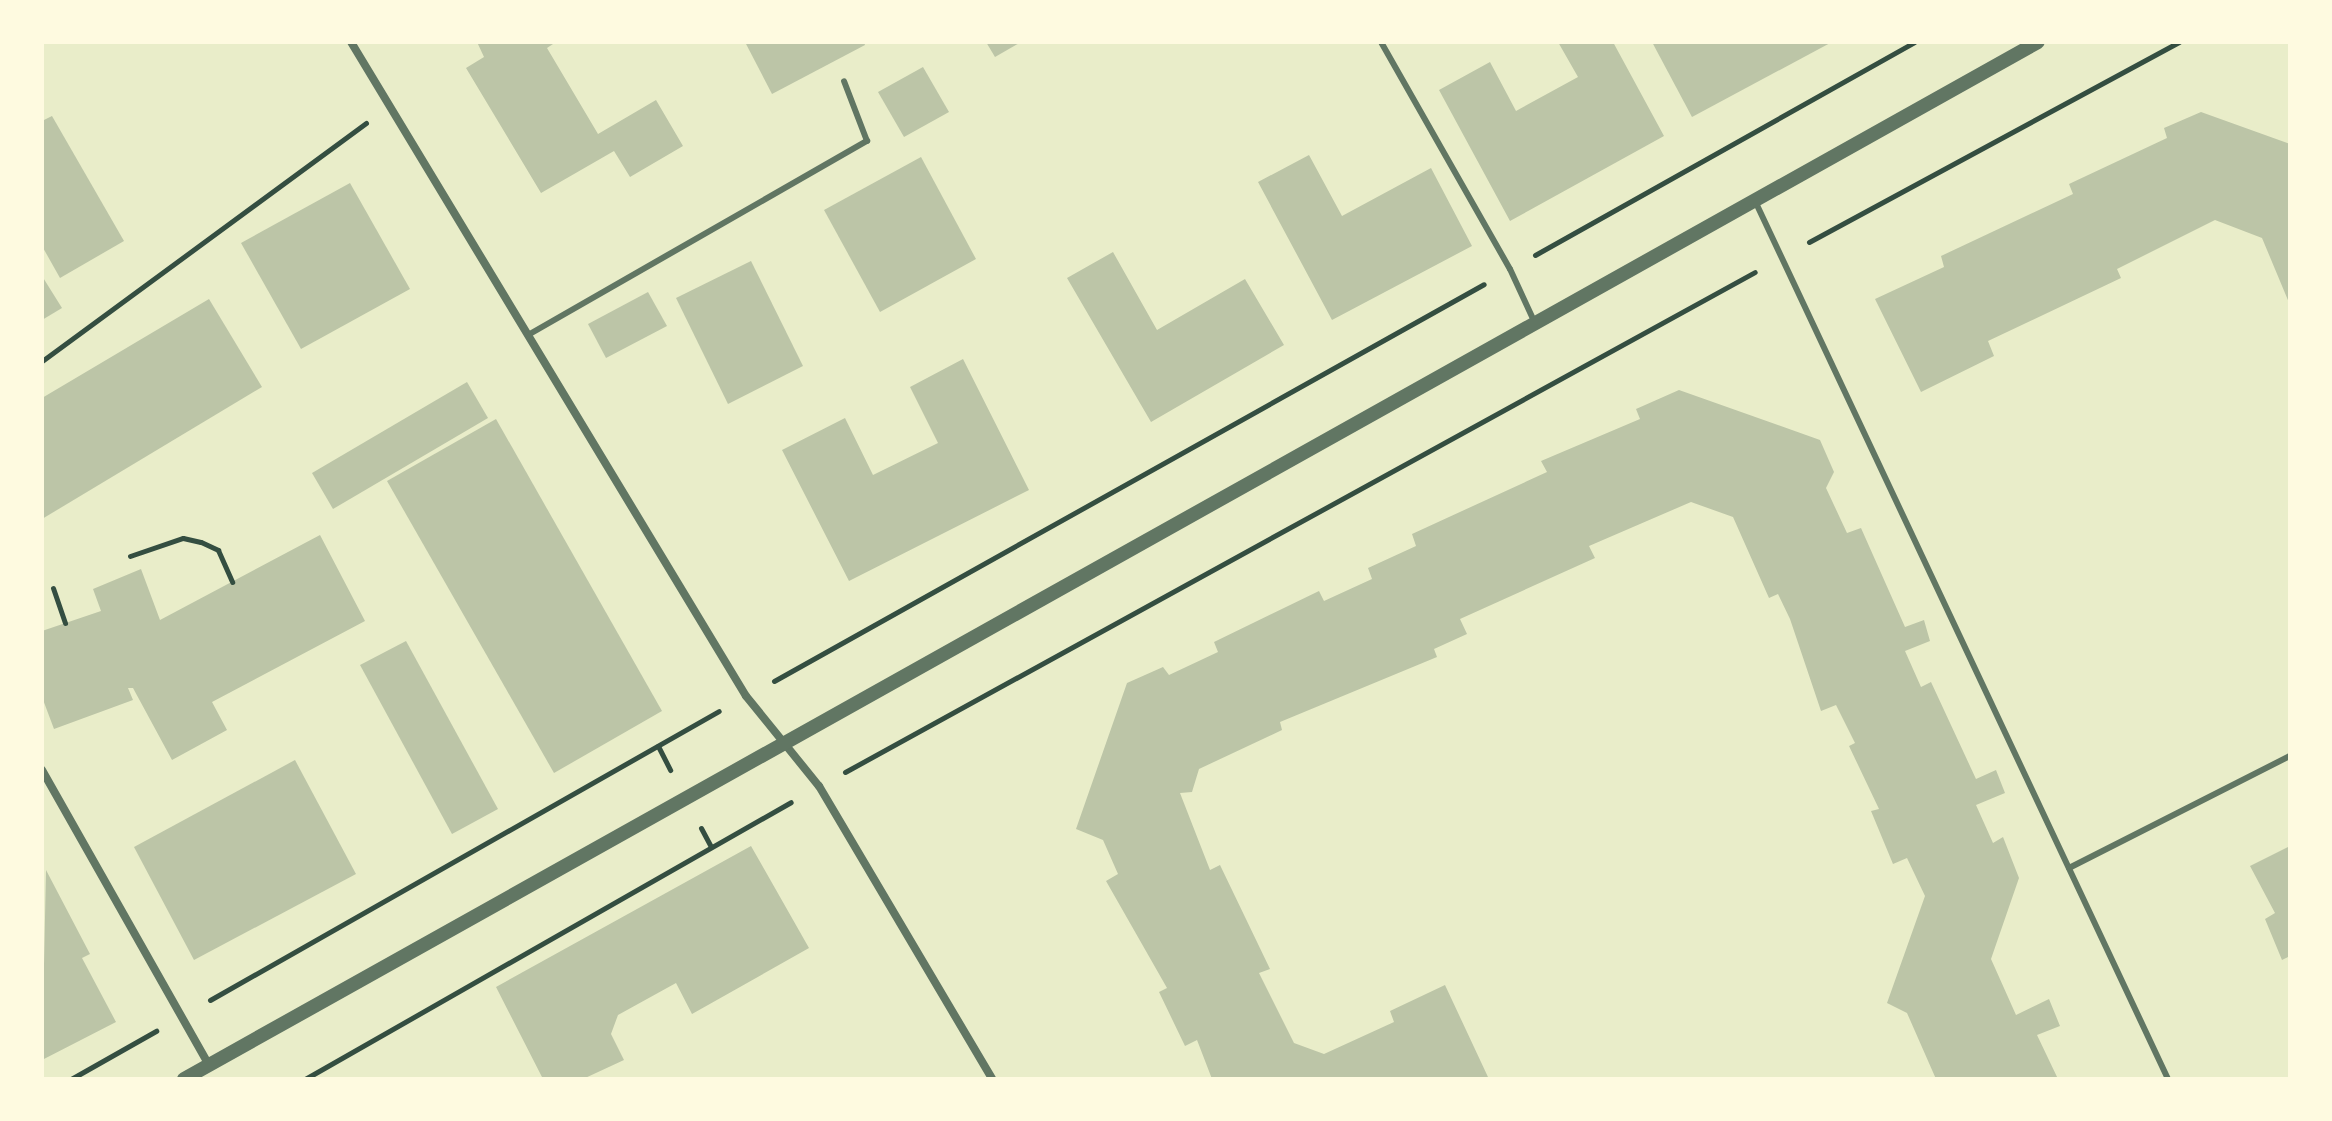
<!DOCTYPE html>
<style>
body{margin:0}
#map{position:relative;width:2332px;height:1121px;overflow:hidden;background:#e9edc9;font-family:Montserrat,sans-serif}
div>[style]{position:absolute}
.building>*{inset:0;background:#bcc5a7}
.path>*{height:5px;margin:-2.5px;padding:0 2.5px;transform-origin:2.5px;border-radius:2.5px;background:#344e41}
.service>*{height:6px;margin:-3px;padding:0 3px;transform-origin:3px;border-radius:3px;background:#617663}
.minor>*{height:8px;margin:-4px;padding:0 4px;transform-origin:4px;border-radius:4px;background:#617663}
.tertiary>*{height:14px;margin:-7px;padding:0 7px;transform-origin:7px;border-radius:7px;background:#617663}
span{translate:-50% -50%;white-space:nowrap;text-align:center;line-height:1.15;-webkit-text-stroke:7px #fefae0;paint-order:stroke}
.frame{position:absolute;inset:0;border:44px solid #fefae0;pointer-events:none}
</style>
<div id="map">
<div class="building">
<div style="clip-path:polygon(556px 42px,547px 48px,598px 134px,656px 100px,683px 146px,630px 177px,614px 151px,541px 193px,466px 68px,484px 57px,477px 42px)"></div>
<div style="clip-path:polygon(745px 42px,864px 42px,865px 45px,772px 94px)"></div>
<div style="clip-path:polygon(986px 42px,1021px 42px,995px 57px)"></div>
<div style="clip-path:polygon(1558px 42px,1613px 42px,1664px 136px,1510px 221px,1439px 90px,1490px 62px,1516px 111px,1578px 77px)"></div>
<div style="clip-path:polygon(1652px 42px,1832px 42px,1692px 117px)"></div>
<div style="clip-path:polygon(923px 67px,949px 112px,904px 137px,878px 92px)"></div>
<div style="clip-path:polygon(2201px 112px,2290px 144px,2290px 305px,2262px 238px,2215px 220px,2117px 269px,2121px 278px,1988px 341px,1994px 356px,1921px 392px,1875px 299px,1944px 267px,1941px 256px,2073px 194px,2069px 184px,2167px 138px,2164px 128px)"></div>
<div style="clip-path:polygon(52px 116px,124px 241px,60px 278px,42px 246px,42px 121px)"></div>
<div style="clip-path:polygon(1309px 155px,1342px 216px,1431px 168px,1472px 246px,1332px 320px,1258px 182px)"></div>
<div style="clip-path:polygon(921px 157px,976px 259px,880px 312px,824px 210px)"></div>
<div style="clip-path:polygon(350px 183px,410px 289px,301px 349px,241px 243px)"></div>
<div style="clip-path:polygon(1113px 252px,1157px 330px,1245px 279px,1284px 345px,1151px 422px,1067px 278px)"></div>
<div style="clip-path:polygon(751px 261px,803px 366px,728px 404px,676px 298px)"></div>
<div style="clip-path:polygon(42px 276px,62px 308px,42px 320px)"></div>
<div style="clip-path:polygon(648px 292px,667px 326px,606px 358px,588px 324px)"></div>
<div style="clip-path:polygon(209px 299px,262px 387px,42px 519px,42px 398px)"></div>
<div style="clip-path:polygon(963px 359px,1029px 490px,849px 581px,782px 450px,845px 418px,873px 475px,938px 443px,910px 387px)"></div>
<div style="clip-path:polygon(467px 382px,488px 418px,333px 509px,312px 473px)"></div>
<div style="clip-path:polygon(1679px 390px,1820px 440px,1834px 472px,1826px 488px,1847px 533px,1861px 528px,1905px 627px,1924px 620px,1930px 641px,1905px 651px,1921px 687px,1931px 682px,1976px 779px,1996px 770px,2005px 793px,1976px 805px,1993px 843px,2003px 837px,2019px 878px,1991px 959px,2016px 1015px,2049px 999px,2060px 1026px,2037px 1035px,2058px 1079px,1936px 1079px,1907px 1013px,1887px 1003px,1925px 896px,1907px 858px,1893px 864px,1871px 811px,1879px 809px,1849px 746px,1855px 743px,1836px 705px,1821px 711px,1790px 619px,1778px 594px,1769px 598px,1733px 517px,1691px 502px,1589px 546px,1595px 558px,1460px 619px,1467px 634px,1434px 649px,1437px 657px,1280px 722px,1282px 730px,1199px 769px,1192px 792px,1180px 793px,1210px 870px,1220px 865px,1270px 969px,1259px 973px,1294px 1043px,1324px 1054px,1394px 1022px,1390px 1011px,1445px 985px,1488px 1077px,1212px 1079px,1197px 1040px,1185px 1046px,1159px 992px,1167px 988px,1106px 881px,1118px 874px,1103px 840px,1076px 829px,1127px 683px,1163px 667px,1169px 675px,1218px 652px,1214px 642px,1319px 591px,1324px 601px,1372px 579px,1368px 568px,1416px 546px,1412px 534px,1547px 472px,1541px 461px,1640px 419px,1636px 409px)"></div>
<div style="clip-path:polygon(496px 419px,662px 711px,554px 773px,387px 481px)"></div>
<div style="clip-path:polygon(320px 535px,365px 621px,212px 702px,227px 730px,172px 760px,133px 688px,128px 688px,133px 700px,54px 729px,42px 697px,42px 631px,101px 611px,93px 589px,141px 569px,160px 620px)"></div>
<div style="clip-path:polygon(406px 641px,498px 809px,452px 834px,360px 665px)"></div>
<div style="clip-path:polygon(295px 760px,356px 874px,194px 960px,134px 847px)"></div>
<div style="clip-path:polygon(751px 846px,809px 948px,692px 1014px,676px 983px,618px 1015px,611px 1034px,624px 1060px,583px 1079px,543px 1079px,496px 987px)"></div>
<div style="clip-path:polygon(2290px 846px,2290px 956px,2282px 960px,2265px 919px,2275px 913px,2250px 866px)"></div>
<div style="clip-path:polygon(46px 870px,90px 954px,82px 958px,116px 1022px,42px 1060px)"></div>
</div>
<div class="path">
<div style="left:1809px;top:242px;width:421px;rotate:-28.4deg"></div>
<div style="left:1535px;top:255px;width:435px;rotate:-29.3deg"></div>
<div style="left:42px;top:361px;width:402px;rotate:-36.3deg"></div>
<div style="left:130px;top:556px;width:56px;rotate:-18.8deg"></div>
<div style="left:183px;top:538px;width:18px;rotate:13deg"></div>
<div style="left:201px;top:542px;width:19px;rotate:25deg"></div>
<div style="left:218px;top:550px;width:35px;rotate:66deg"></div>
<div style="left:53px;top:588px;width:37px;rotate:71deg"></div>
<div style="left:774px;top:681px;width:813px;rotate:-29.21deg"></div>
<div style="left:658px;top:746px;width:27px;rotate:63deg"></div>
<div style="left:845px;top:772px;width:1038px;rotate:-28.79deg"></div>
<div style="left:701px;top:828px;width:21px;rotate:62deg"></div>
<div style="left:210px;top:1000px;width:585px;rotate:-29.59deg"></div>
<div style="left:71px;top:1079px;width:98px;rotate:-29.5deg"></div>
<div style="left:305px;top:1079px;width:559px;rotate:-29.68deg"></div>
</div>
<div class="service">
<div style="left:1381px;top:42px;width:261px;rotate:60.4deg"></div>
<div style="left:1510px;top:269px;width:60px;rotate:65.2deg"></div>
<div style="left:1756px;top:203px;width:968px;rotate:64.81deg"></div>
<div style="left:528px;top:335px;width:391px;rotate:-29.8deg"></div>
<div style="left:867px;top:141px;width:64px;rotate:-111deg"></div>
<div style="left:2069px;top:868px;width:248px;rotate:-26.9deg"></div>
</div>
<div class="minor">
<div style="left:351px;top:42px;width:764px;rotate:58.87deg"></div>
<div style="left:746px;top:696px;width:116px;rotate:51deg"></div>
<div style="left:819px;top:786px;width:340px;rotate:59.4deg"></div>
<div style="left:42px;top:770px;width:339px;rotate:60.5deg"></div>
</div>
<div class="tertiary">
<div style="left:184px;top:1079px;width:2124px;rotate:-29.22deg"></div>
</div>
<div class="frame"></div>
</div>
